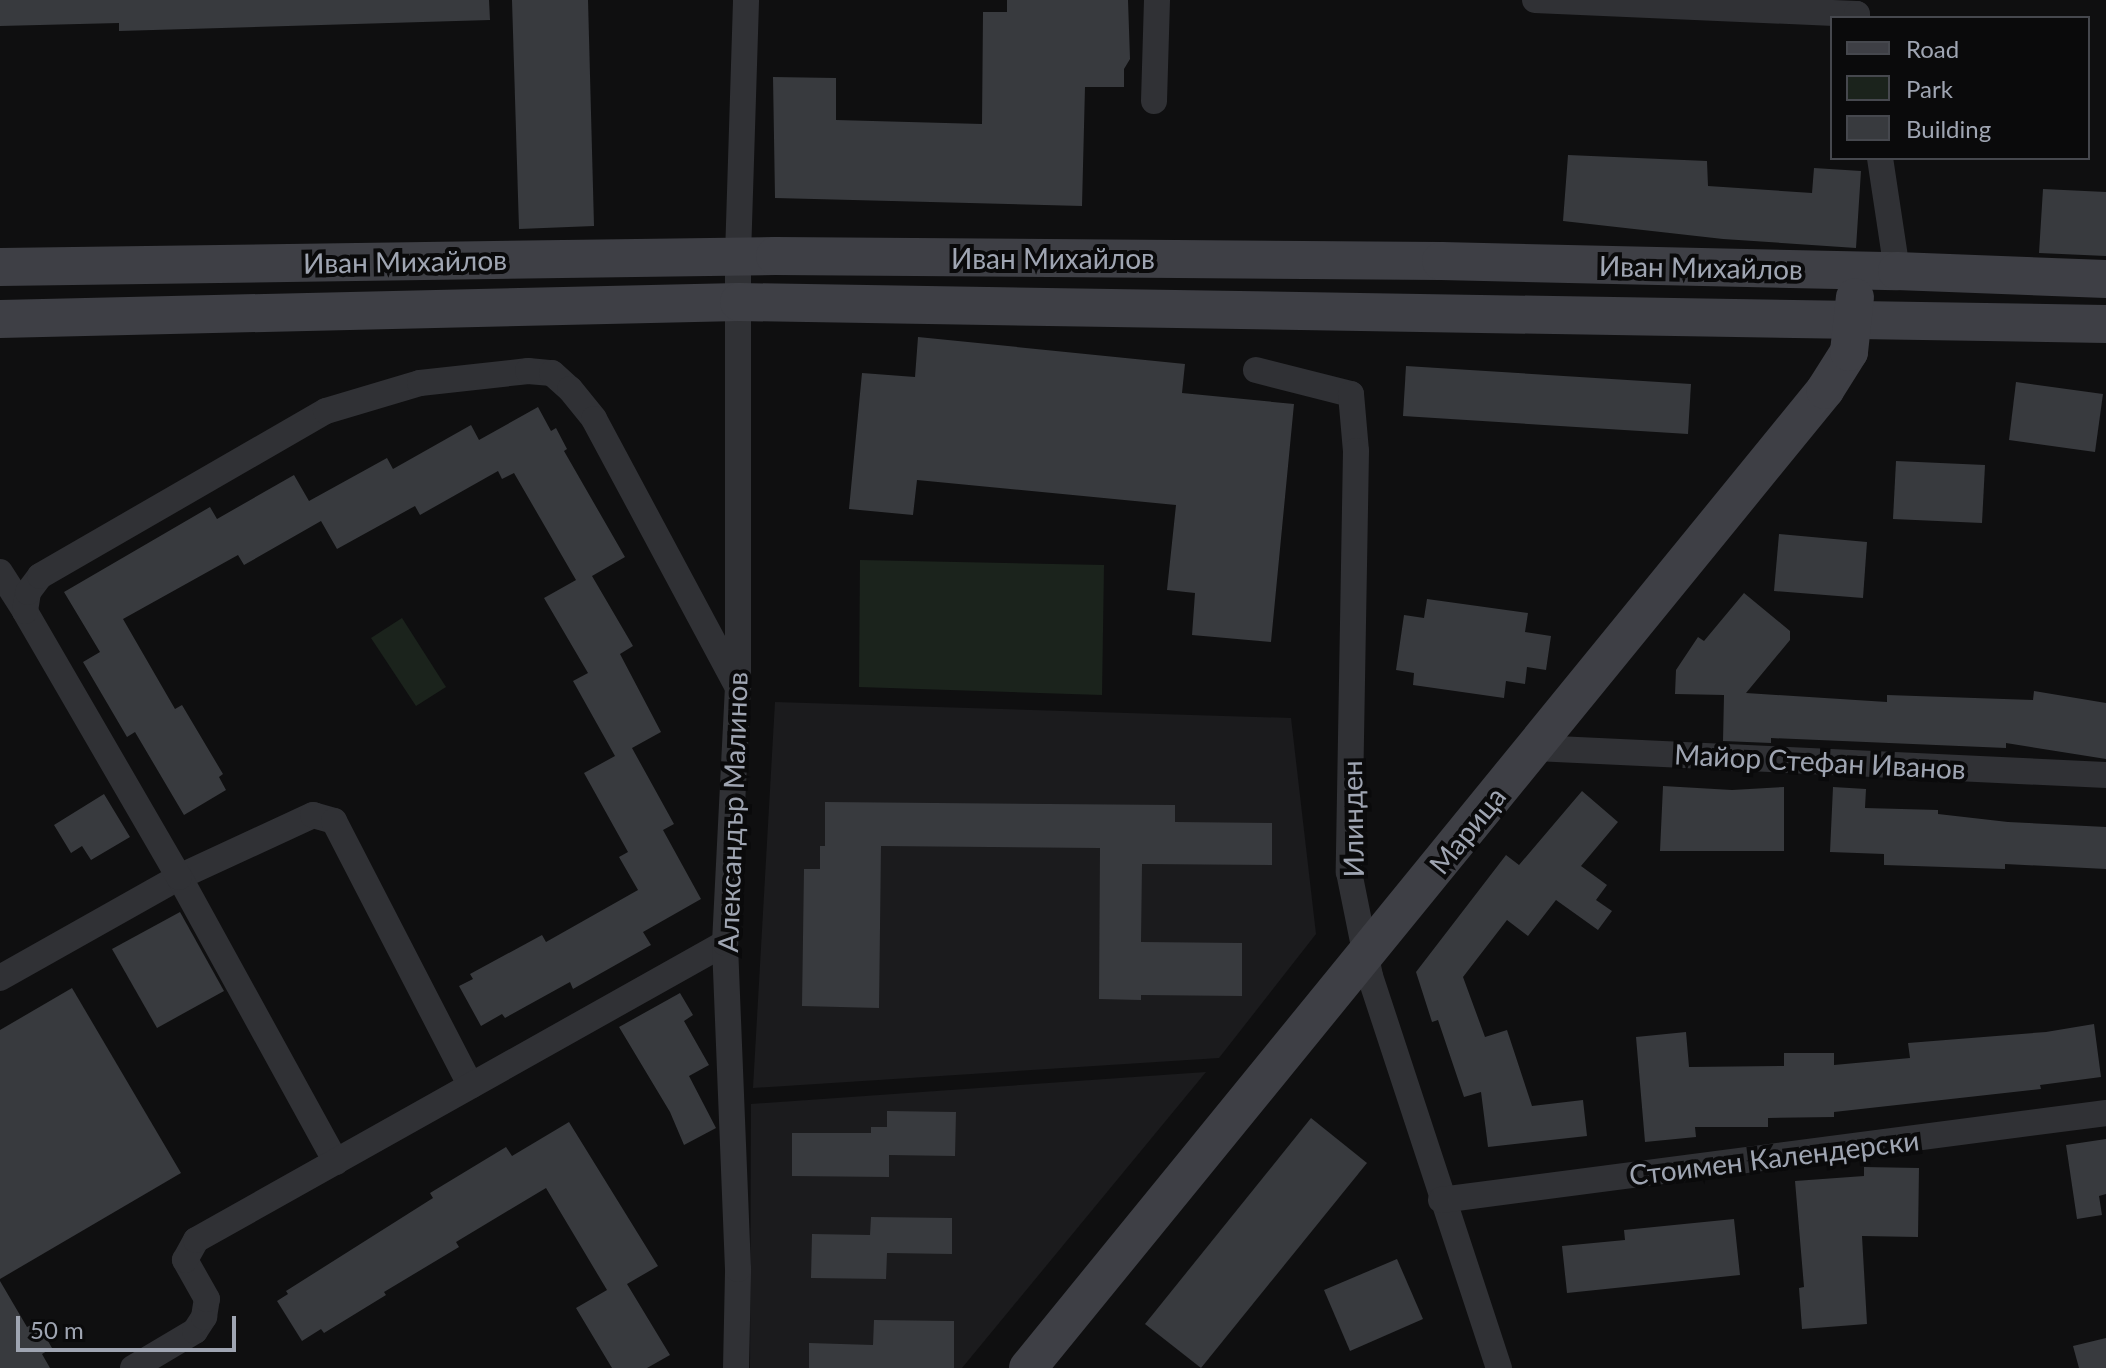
<!DOCTYPE html>
<meta charset="utf-8">
<style>
body{margin:0}
#map{position:relative;width:2106px;height:1368px;overflow:hidden;background:#0f0f10;font-family:Lato,sans-serif}
div>[style]{position:absolute}
.built>*{inset:0;background:#1b1b1d}
.green>*{inset:0;background:#1b231c}
.building>*{inset:0;background:#383a3e}
.street>*{height:26px;margin:-13px;padding:0 13px;transform-origin:13px;border-radius:13px;background:#303135}
.secondary>*{height:38px;margin:-19px;padding:0 19px;transform-origin:19px;border-radius:19px;background:#3e3f45}
span{translate:-50% -50%;white-space:nowrap;text-align:center;line-height:1.15;-webkit-text-stroke:8px #0a0a0b;paint-order:stroke}
.street-label{font-size:28px;color:#9fa5b2}
.legend{position:absolute;left:1830px;top:16px;width:260px;height:144px;box-sizing:border-box;background:#0a0a0b;border:2px solid #46484e;margin:0;padding:10px 14px;list-style:none;font-size:24px;color:#9fa5b2}
.legend li{display:flex;align-items:center;gap:16px;height:40px}
.legend b{width:40px;border:2px solid #46484e}
.scale{position:absolute;left:16px;top:1316px;width:220px;height:36px;box-sizing:border-box;border:4px solid #9fa5b2;border-top:0;padding-left:10px;font-size:24px;line-height:28px;white-space:nowrap;color:#9fa5b2;-webkit-text-stroke:6px #0a0a0b;paint-order:stroke}
</style>
<div id="map">
<div class="built">
<div style="clip-path:polygon(775px 702px,1291px 718px,1316px 934px,1219px 1058px,753px 1088px)"></div>
<div style="clip-path:polygon(1206px 1072px,962px 1368px,750px 1368px,751px 1104px)"></div>
</div>
<div class="green">
<div style="clip-path:polygon(860px 560px,1104px 565px,1102px 695px,859px 687px)"></div>
<div style="clip-path:polygon(402px 618px,446px 687px,416px 706px,371px 638px)"></div>
</div>
<div class="building">
<div style="clip-path:polygon(0 0,489px 0,490px 20px,119px 31px,119px 23px,0 26px)"></div>
<div style="clip-path:polygon(512px 0,588px 0,594px 226px,519px 229px)"></div>
<div style="clip-path:polygon(1007px 0,1128px 0,1130px 59px,1124px 69px,1124px 87px,1085px 87px,1082px 206px,775px 198px,773px 77px,836px 78px,836px 120px,982px 124px,983px 12px,1007px 12px)"></div>
<div style="clip-path:polygon(1568px 155px,1707px 161px,1708px 186px,1812px 193px,1814px 168px,1861px 171px,1856px 248px,1723px 239px,1563px 221px)"></div>
<div style="clip-path:polygon(2043px 189px,2106px 192px,2106px 256px,2039px 253px)"></div>
<div style="clip-path:polygon(918px 337px,1185px 364px,1182px 393px,1294px 404px,1271px 642px,1192px 635px,1195px 593px,1167px 590px,1176px 505px,917px 480px,913px 515px,849px 509px,862px 373px,915px 377px)"></div>
<div style="clip-path:polygon(1406px 366px,1691px 384px,1688px 434px,1403px 416px)"></div>
<div style="clip-path:polygon(2016px 382px,2103px 394px,2095px 452px,2009px 440px)"></div>
<div style="clip-path:polygon(538px 407px,551px 431px,556px 428px,567px 449px,564px 451px,625px 557px,592px 576px,633px 646px,620px 654px,661px 732px,632px 748px,674px 824px,663px 830px,701px 899px,643px 932px,651px 945px,573px 989px,570px 982px,505px 1018px,502px 1014px,481px 1026px,459px 986px,473px 979px,470px 974px,542px 935px,546px 942px,638px 890px,619px 857px,628px 852px,584px 773px,615px 756px,573px 681px,588px 673px,544px 598px,576px 580px,514px 473px,502px 479px,498px 471px,420px 515px,415px 506px,337px 549px,321px 521px,244px 565px,238px 555px,123px 619px,175px 709px,182px 705px,223px 774px,219px 777px,226px 790px,184px 815px,135px 732px,127px 737px,83px 662px,100px 652px,64px 592px,210px 507px,217px 519px,294px 475px,309px 501px,387px 458px,393px 469px,471px 425px,479px 440px)"></div>
<div style="clip-path:polygon(1896px 461px,1985px 465px,1982px 523px,1893px 519px)"></div>
<div style="clip-path:polygon(1779px 534px,1867px 542px,1863px 598px,1774px 591px)"></div>
<div style="clip-path:polygon(1744px 593px,1790px 631px,1790px 640px,1746px 693px,1887px 702px,1887px 695px,2033px 700px,2034px 691px,2106px 703px,2106px 759px,2006px 743px,2006px 748px,1771px 738px,1771px 743px,1723px 741px,1724px 695px,1675px 694px,1676px 670px,1698px 637px,1704px 641px)"></div>
<div style="clip-path:polygon(1427px 599px,1528px 613px,1525px 632px,1551px 636px,1546px 670px,1527px 667px,1525px 684px,1506px 681px,1504px 698px,1413px 685px,1414px 673px,1396px 670px,1404px 615px,1424px 618px)"></div>
<div style="clip-path:polygon(1663px 786px,1732px 790px,1784px 787px,1784px 851px,1660px 851px)"></div>
<div style="clip-path:polygon(1833px 787px,1866px 789px,1865px 808px,1938px 810px,1938px 814px,2008px 822px,2106px 827px,2106px 869px,2005px 864px,2005px 869px,1884px 865px,1884px 854px,1830px 852px)"></div>
<div style="clip-path:polygon(1582px 791px,1618px 822px,1581px 866px,1607px 885px,1596px 900px,1612px 911px,1598px 930px,1556px 900px,1528px 936px,1507px 920px,1463px 977px,1485px 1037px,1507px 1030px,1532px 1106px,1583px 1100px,1587px 1136px,1488px 1147px,1481px 1092px,1464px 1097px,1438px 1020px,1432px 1022px,1416px 972px,1506px 855px,1519px 865px)"></div>
<div style="clip-path:polygon(104px 794px,130px 837px,91px 860px,82px 846px,71px 853px,54px 825px)"></div>
<div style="clip-path:polygon(825px 802px,1175px 805px,1175px 822px,1272px 823px,1272px 865px,1142px 864px,1141px 942px,1242px 943px,1242px 996px,1141px 995px,1141px 1000px,1099px 999px,1100px 848px,881px 846px,879px 1008px,802px 1006px,804px 869px,820px 869px,820px 846px,825px 846px)"></div>
<div style="clip-path:polygon(180px 912px,224px 991px,157px 1028px,112px 949px)"></div>
<div style="clip-path:polygon(72px 988px,181px 1173px,0 1279px,0 1030px)"></div>
<div style="clip-path:polygon(680px 993px,693px 1015px,684px 1021px,709px 1065px,689px 1076px,716px 1128px,684px 1145px,670px 1112px,619px 1027px)"></div>
<div style="clip-path:polygon(2094px 1024px,2101px 1077px,2040px 1085px,2041px 1089px,1834px 1112px,1834px 1117px,1768px 1118px,1768px 1127px,1695px 1127px,1696px 1137px,1645px 1142px,1636px 1037px,1686px 1032px,1689px 1067px,1784px 1066px,1784px 1053px,1834px 1053px,1834px 1065px,1910px 1058px,1908px 1043px,2046px 1032px)"></div>
<div style="clip-path:polygon(887px 1111px,956px 1112px,955px 1156px,889px 1155px,889px 1177px,792px 1176px,792px 1133px,871px 1133px,871px 1127px,887px 1127px)"></div>
<div style="clip-path:polygon(1311px 1118px,1367px 1163px,1201px 1368px,1145px 1324px)"></div>
<div style="clip-path:polygon(569px 1122px,658px 1266px,627px 1284px,670px 1355px,647px 1368px,612px 1368px,576px 1308px,607px 1290px,546px 1188px,456px 1242px,459px 1247px,384px 1292px,386px 1295px,324px 1333px,321px 1329px,302px 1341px,277px 1301px,288px 1294px,286px 1291px,433px 1198px,430px 1193px,506px 1147px,512px 1156px)"></div>
<div style="clip-path:polygon(2106px 1139px,2106px 1194px,2099px 1196px,2102px 1215px,2077px 1219px,2066px 1145px)"></div>
<div style="clip-path:polygon(1864px 1167px,1919px 1168px,1918px 1237px,1862px 1236px,1867px 1324px,1802px 1329px,1799px 1288px,1804px 1287px,1795px 1181px,1864px 1176px)"></div>
<div style="clip-path:polygon(871px 1217px,952px 1218px,952px 1254px,887px 1253px,886px 1279px,811px 1278px,812px 1234px,870px 1235px)"></div>
<div style="clip-path:polygon(1734px 1219px,1740px 1275px,1567px 1293px,1562px 1246px,1625px 1240px,1624px 1230px)"></div>
<div style="clip-path:polygon(1397px 1259px,1423px 1319px,1350px 1351px,1324px 1290px)"></div>
<div style="clip-path:polygon(0 1281px,27px 1327px,37px 1322px,52px 1348px,42px 1354px,50px 1368px,0 1368px)"></div>
<div style="clip-path:polygon(874px 1320px,954px 1321px,954px 1368px,809px 1368px,809px 1343px,873px 1345px)"></div>
<div style="clip-path:polygon(2106px 1338px,2106px 1368px,2079px 1368px,2073px 1346px)"></div>
</div>
<div class="street">
<div style="left:1535px;top:0;width:322px;rotate:2.5deg"></div>
<div style="left:1857px;top:14px;width:4px;rotate:90deg"></div>
<div style="left:1154px;top:101px;width:101px;rotate:-88.3deg"></div>
<div style="left:1880px;top:158px;width:114px;rotate:81.4deg"></div>
<div style="left:1256px;top:370px;width:98px;rotate:14.2deg"></div>
<div style="left:1351px;top:394px;width:57px;rotate:85deg"></div>
<div style="left:1356px;top:451px;width:421px;rotate:91deg"></div>
<div style="left:1349px;top:872px;width:106px;rotate:78.6deg"></div>
<div style="left:1370px;top:976px;width:413px;rotate:71.8deg"></div>
<div style="left:0;top:572px;width:46px;rotate:57.3deg"></div>
<div style="left:1535px;top:748px;width:572px;rotate:2.71deg"></div>
<div style="left:0;top:978px;width:206px;rotate:-29.4deg"></div>
<div style="left:179px;top:877px;width:148px;rotate:-24.8deg"></div>
<div style="left:313px;top:815px;width:22px;rotate:16deg"></div>
<div style="left:334px;top:821px;width:298px;rotate:62.7deg"></div>
<div style="left:336px;top:1162px;width:325px;rotate:-118.8deg"></div>
<div style="left:179px;top:877px;width:307px;rotate:-120.1deg"></div>
<div style="left:25px;top:611px;width:19px;rotate:-81deg"></div>
<div style="left:28px;top:592px;width:20px;rotate:-53deg"></div>
<div style="left:40px;top:576px;width:330px;rotate:-30deg"></div>
<div style="left:326px;top:411px;width:98px;rotate:-16.6deg"></div>
<div style="left:420px;top:383px;width:109px;rotate:-6.3deg"></div>
<div style="left:528px;top:371px;width:24px;rotate:5deg"></div>
<div style="left:552px;top:373px;width:24px;rotate:42deg"></div>
<div style="left:570px;top:389px;width:38px;rotate:51deg"></div>
<div style="left:594px;top:419px;width:305px;rotate:61.8deg"></div>
<div style="left:1441px;top:1200px;width:671px;rotate:-7.45deg"></div>
<div style="left:133px;top:1368px;width:72px;rotate:-30.8deg"></div>
<div style="left:195px;top:1331px;width:17px;rotate:-57deg"></div>
<div style="left:204px;top:1317px;width:18px;rotate:-81deg"></div>
<div style="left:207px;top:1299px;width:45px;rotate:-119.4deg"></div>
<div style="left:185px;top:1260px;width:23px;rotate:-61deg"></div>
<div style="left:196px;top:1240px;width:607px;rotate:-29.31deg"></div>
<div style="left:736px;top:1368px;width:99px;rotate:-88.8deg"></div>
<div style="left:738px;top:1269px;width:326px;rotate:-92.3deg"></div>
<div style="left:725px;top:943px;width:255px;rotate:-87.1deg"></div>
<div style="left:738px;top:688px;width:432px;rotate:-90deg"></div>
<div style="left:738px;top:256px;width:256px;rotate:-88.2deg"></div>
</div>
<div class="secondary">
<div style="left:0;top:267px;width:775px;rotate:-0.81deg"></div>
<div style="left:775px;top:256px;width:666px;rotate:0.43deg"></div>
<div style="left:1441px;top:261px;width:456px;rotate:1.3deg"></div>
<div style="left:1897px;top:271px;width:209px;rotate:2.2deg"></div>
<div style="left:0;top:319px;width:739px;rotate:-1.32deg"></div>
<div style="left:739px;top:302px;width:1367px;rotate:0.92deg"></div>
<div style="left:1028px;top:1368px;width:1262px;rotate:-50.82deg"></div>
<div style="left:1825px;top:390px;width:45px;rotate:-57.7deg"></div>
<div style="left:1849px;top:352px;width:55px;rotate:-83.8deg"></div>
</div>
<div class="street-label">
<span style="left:1053px;top:258px">Иван Михайлов</span>
<span style="left:405px;top:261px;rotate:-1deg">Иван Михайлов</span>
<span style="left:1701px;top:267px;rotate:1deg">Иван Михайлов</span>
<span style="left:1820px;top:761px;rotate:3deg">Майор Стефан Иванов</span>
<span style="left:732px;top:812px;rotate:-88deg">Александър Малинов</span>
<span style="left:1352px;top:819px;rotate:-91deg">Илинден</span>
<span style="left:1467px;top:830px;rotate:-51deg">Марица</span>
<span style="left:1774px;top:1157px;rotate:-7deg">Стоимен Календерски</span>
</div>
<ul class="legend">
<li><b style="height:10px;background:#3e3f45"></b>Road</li>
<li><b style="height:22px;background:#1b231c"></b>Park</li>
<li><b style="height:22px;background:#383a3e"></b>Building</li>
</ul>
<div class="scale">50 m</div>
</div>
